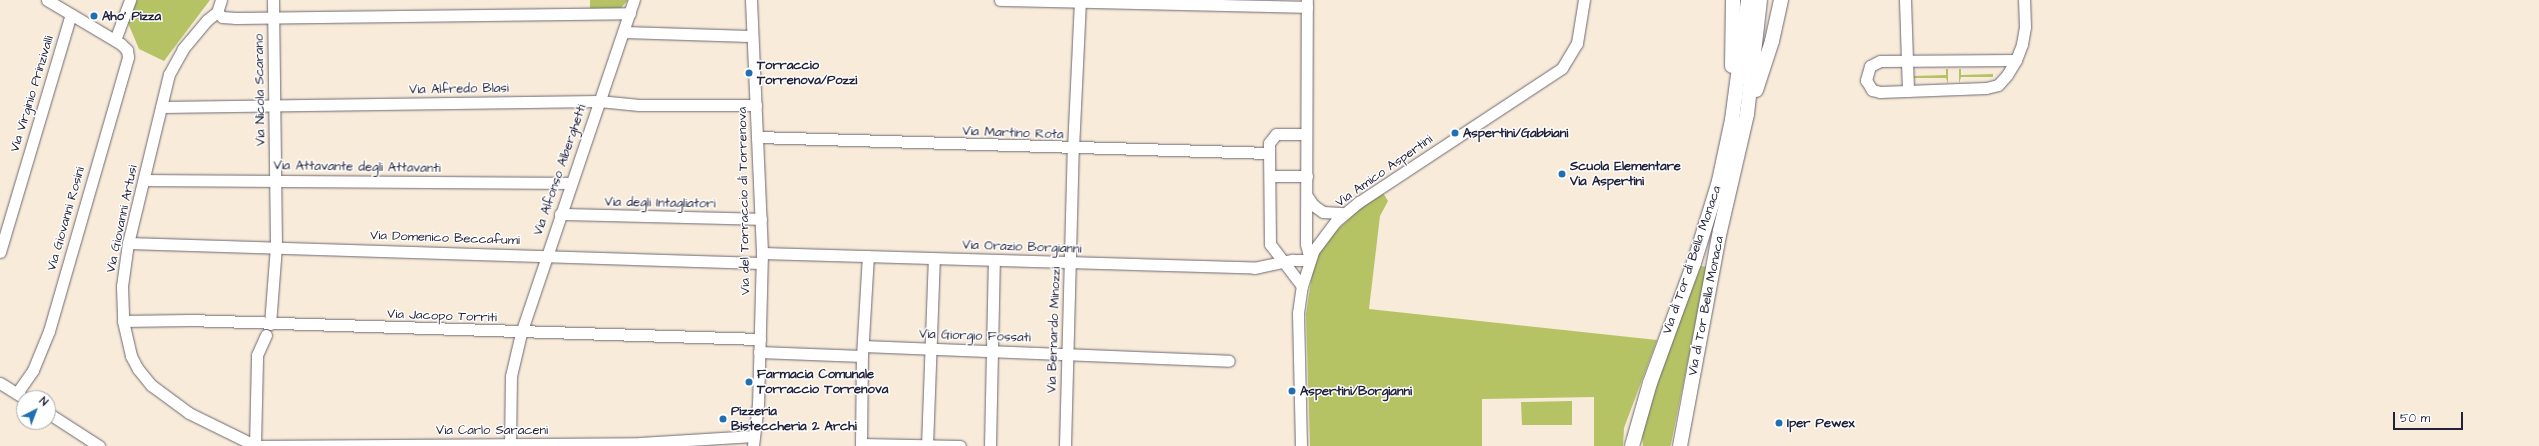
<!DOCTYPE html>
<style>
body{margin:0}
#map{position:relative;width:2539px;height:446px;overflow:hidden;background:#f8ebd9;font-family:"Architects Daughter",sans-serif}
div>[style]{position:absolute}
.green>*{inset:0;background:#b5c365}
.roads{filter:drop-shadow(0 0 1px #6d6872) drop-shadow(0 0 1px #6d6872)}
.minor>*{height:11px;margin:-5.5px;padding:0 5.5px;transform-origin:5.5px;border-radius:5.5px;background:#fff}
.major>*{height:14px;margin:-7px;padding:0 7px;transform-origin:7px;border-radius:7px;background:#fff}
.dots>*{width:11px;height:11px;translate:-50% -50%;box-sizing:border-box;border:2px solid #fff;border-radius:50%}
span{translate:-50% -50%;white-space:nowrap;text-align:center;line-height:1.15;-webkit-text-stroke:3px #fff;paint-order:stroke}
.poi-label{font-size:13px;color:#22223b;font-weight:700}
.left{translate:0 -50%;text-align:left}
.street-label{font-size:13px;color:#22223b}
.north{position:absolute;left:16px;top:390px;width:40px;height:40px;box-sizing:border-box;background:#fff;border:1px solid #a7a7b1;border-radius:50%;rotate:42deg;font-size:11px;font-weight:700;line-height:16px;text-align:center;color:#22223b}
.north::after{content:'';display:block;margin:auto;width:14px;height:18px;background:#1f6fb2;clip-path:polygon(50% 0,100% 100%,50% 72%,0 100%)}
.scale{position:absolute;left:2393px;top:412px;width:70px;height:18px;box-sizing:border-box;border:2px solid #22223b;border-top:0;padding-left:5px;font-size:12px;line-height:14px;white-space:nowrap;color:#22223b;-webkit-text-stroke:3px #fff;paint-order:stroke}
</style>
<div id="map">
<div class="green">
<div style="clip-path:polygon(137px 0,210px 0,164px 61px,139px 49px,128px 23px)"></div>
<div style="clip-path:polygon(590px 0,628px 0,621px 8px,590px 9px)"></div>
<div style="clip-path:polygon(1946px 69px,1948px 69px,1948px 84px,1946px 78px,1914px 78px,1914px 76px,1946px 75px)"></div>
<div style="clip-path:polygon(1959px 69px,1961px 69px,1961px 75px,1993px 74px,1993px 77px,1961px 77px,1959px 84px)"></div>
<div style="clip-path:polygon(1383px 193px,1388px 201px,1380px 216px,1369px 309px,1657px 340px,1624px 428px,1623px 446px,1594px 446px,1594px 397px,1482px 399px,1482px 446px,1310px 446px,1306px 314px,1314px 261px,1334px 233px,1363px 206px)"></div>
<div style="clip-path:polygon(1701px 266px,1707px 267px,1671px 444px,1670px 446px,1643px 446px,1642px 436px,1665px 358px)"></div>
<div style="clip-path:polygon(1572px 401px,1572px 425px,1522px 425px,1521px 402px)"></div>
</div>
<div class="roads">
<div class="minor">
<div style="left:221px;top:0;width:13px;rotate:108deg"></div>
<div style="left:217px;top:12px;width:13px;rotate:141deg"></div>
<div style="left:207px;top:20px;width:38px;rotate:130deg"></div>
<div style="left:183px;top:49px;width:29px;rotate:119deg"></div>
<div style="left:169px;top:74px;width:174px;rotate:103.6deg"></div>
<div style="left:128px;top:243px;width:43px;rotate:97.9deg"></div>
<div style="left:122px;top:286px;width:35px;rotate:88deg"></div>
<div style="left:123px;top:321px;width:36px;rotate:77deg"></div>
<div style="left:131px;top:356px;width:15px;rotate:62deg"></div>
<div style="left:138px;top:369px;width:21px;rotate:51deg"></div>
<div style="left:151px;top:385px;width:47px;rotate:36.4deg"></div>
<div style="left:189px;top:413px;width:75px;rotate:26.2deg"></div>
<div style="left:751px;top:0;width:253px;rotate:87.5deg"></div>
<div style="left:762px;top:253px;width:151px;rotate:91.5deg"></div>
<div style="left:758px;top:404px;width:42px;rotate:96.8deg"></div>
<div style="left:1000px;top:0;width:307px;rotate:1.3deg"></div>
<div style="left:1905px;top:0;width:91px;rotate:88.1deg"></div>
<div style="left:217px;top:12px;width:7px;rotate:45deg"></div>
<div style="left:222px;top:17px;width:14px;rotate:4deg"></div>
<div style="left:236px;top:18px;width:394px;rotate:-0.7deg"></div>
<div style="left:624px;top:32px;width:128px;rotate:1.8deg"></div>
<div style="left:115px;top:40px;width:43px;rotate:-69.4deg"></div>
<div style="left:2016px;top:60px;width:136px;rotate:179.6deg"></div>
<div style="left:1880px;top:61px;width:11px;rotate:153deg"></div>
<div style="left:1870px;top:66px;width:15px;rotate:106deg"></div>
<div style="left:1866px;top:80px;width:12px;rotate:59deg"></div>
<div style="left:1872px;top:90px;width:8px;rotate:14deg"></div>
<div style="left:1880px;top:92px;width:106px;rotate:-2.2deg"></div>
<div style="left:1986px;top:88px;width:12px;rotate:-14deg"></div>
<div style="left:1998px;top:85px;width:13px;rotate:-48deg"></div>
<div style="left:2007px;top:75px;width:17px;rotate:-59deg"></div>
<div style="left:2016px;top:60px;width:17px;rotate:-69deg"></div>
<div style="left:2022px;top:44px;width:17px;rotate:-80deg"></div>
<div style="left:2025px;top:27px;width:27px;rotate:-92deg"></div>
<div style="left:161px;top:107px;width:438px;rotate:-0.8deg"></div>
<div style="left:599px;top:101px;width:40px;rotate:5.7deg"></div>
<div style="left:639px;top:105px;width:117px"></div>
<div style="left:757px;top:137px;width:512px;rotate:1.79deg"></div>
<div style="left:1270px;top:176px;width:37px"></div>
<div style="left:144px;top:180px;width:426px;rotate:0.4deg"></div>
<div style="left:1307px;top:196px;width:11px;rotate:56deg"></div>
<div style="left:1313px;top:205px;width:12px;rotate:35deg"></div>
<div style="left:1323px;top:212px;width:22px;rotate:3deg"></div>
<div style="left:560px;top:214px;width:201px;rotate:1.4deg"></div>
<div style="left:128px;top:243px;width:633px;rotate:1.81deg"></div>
<div style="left:0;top:252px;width:248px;rotate:-73.4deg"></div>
<div style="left:762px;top:253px;width:492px;rotate:1.7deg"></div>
<div style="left:1254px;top:268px;width:40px;rotate:-12deg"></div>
<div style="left:1293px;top:260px;width:17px"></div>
<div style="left:1310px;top:260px;width:16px;rotate:-104deg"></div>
<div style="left:1306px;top:244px;width:244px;rotate:-89.8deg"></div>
<div style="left:1302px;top:286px;width:53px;rotate:-127.3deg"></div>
<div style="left:1270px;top:244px;width:101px;rotate:-90.6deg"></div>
<div style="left:1269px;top:143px;width:11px;rotate:-52deg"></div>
<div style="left:1276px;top:134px;width:30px"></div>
<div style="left:123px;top:321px;width:66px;rotate:-0.9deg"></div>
<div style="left:189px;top:320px;width:571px;rotate:1.91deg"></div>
<div style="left:270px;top:324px;width:78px;rotate:-85.6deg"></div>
<div style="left:276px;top:246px;width:246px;rotate:-90.7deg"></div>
<div style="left:863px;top:346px;width:366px;rotate:2.3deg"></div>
<div style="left:759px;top:352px;width:103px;rotate:2.2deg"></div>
<div style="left:0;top:383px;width:28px;rotate:32deg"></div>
<div style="left:17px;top:393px;width:28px;rotate:-55deg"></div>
<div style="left:33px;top:370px;width:42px;rotate:-67.7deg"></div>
<div style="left:49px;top:331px;width:285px;rotate:-73.9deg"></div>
<div style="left:128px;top:57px;width:7px;rotate:-98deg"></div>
<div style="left:127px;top:50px;width:8px;rotate:-135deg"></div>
<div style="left:121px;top:44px;width:86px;rotate:-149.3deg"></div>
<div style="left:48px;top:413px;width:61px;rotate:32.9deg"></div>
<div style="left:861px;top:444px;width:99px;rotate:1.2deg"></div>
<div style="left:255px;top:446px;width:385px;rotate:-0.4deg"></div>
<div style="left:640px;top:443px;width:114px;rotate:-3.5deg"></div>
<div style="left:255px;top:446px;width:91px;rotate:-88.7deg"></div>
<div style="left:257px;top:355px;width:22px;rotate:-66deg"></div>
<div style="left:510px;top:446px;width:70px;rotate:-89.2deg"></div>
<div style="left:511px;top:376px;width:44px;rotate:-76.9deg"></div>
<div style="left:521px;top:333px;width:352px;rotate:-71.3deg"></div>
<div style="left:861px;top:446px;width:90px;rotate:-89.4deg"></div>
<div style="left:862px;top:356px;width:100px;rotate:-86.6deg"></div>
<div style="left:927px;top:446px;width:187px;rotate:-87.9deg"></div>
<div style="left:990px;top:446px;width:185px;rotate:-88.8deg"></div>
<div style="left:1065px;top:446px;width:297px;rotate:-88.5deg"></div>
<div style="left:1073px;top:149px;width:149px;rotate:-87.3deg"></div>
<div style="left:1301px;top:446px;width:133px;rotate:-91.3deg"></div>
<div style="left:1298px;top:313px;width:27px;rotate:-82deg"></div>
<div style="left:1302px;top:286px;width:38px;rotate:-72deg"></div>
<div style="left:1314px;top:250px;width:36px;rotate:-53deg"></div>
<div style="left:1336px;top:221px;width:30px;rotate:-40deg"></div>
<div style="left:1359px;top:202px;width:243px;rotate:-33.4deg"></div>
<div style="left:1562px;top:68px;width:29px;rotate:-59deg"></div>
<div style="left:1577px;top:43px;width:44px;rotate:-80.8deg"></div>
</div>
<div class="major">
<div style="left:1732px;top:66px;width:66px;rotate:-89.1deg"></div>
<div style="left:1756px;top:90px;width:52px;rotate:-71.9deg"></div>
<div style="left:1772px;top:41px;width:42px;rotate:-77.6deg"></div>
<div style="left:1632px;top:446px;width:66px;rotate:-74.1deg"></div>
<div style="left:1650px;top:383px;width:128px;rotate:-69.9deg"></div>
<div style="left:1694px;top:263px;width:86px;rotate:-73deg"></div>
<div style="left:1719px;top:181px;width:62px;rotate:-78deg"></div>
<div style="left:1732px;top:120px;width:121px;rotate:-82.4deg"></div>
<div style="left:1680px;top:446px;width:219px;rotate:-79.5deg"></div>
<div style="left:1720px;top:231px;width:120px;rotate:-77deg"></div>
<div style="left:1747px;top:114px;width:115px;rotate:-83.5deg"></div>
</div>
</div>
<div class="dots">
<div style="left:94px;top:16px;background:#1f6fb2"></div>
<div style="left:749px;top:73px;background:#1f6fb2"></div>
<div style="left:1455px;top:133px;background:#1f6fb2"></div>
<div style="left:1562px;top:174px;background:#1f6fb2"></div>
<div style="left:749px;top:382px;background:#1f6fb2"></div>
<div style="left:1292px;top:391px;background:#1f6fb2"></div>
<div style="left:723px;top:419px;background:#1f6fb2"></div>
<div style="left:1779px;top:423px;background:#1f6fb2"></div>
</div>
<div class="poi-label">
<span class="left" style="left:102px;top:16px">Aho' Pizza</span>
<span class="left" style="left:757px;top:73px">Torraccio<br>Torrenova/Pozzi</span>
<span class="left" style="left:1463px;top:133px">Aspertini/Gabbiani</span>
<span class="left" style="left:1570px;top:174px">Scuola Elementare<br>Via Aspertini</span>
<span class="left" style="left:757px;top:382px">Farmacia Comunale<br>Torraccio Torrenova</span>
<span class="left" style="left:1300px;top:391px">Aspertini/Borgianni</span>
<span class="left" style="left:731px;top:419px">Pizzeria<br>Bisteccheria 2 Archi</span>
<span class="left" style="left:1787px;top:423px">Iper Pewex</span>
</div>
<div class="street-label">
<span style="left:459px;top:89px;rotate:-1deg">Via Alfredo Blasi</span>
<span style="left:260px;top:90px;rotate:-91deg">Via Nicola Scarano</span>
<span style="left:32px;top:94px;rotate:-73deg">Via Virginio Prinzivalli</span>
<span style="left:1013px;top:133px;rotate:2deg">Via Martino Rota</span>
<span style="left:357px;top:167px;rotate:1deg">Via Attavante degli Attavanti</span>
<span style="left:560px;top:170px;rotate:-71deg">Via Alfonso Alberghetti</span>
<span style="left:1384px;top:171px;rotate:-35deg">Via Amico Aspertini</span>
<span style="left:744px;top:201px;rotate:-91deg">Via del Torraccio di Torrenova</span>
<span style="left:660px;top:203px;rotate:1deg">Via degli Intagliatori</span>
<span style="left:66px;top:219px;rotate:-74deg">Via Giovanni Rosini</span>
<span style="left:122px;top:219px;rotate:-78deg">Via Giovanni Artusi</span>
<span style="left:445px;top:238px;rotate:2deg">Via Domenico Beccafumi</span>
<span style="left:1022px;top:247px;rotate:2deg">Via Orazio Borgianni</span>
<span style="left:1692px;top:260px;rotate:-71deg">Via di Tor di Bella Monaca</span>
<span style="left:1706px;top:306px;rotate:-79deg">Via di Tor Bella Monaca</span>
<span style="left:442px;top:316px;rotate:2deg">Via Jacopo Torriti</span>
<span style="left:1054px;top:330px;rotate:-88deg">Via Bernardo Minozzi</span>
<span style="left:975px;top:336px;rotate:2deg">Via Giorgio Fossati</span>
<span style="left:492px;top:430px">Via Carlo Saraceni</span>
</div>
<div class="north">N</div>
<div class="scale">50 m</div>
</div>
